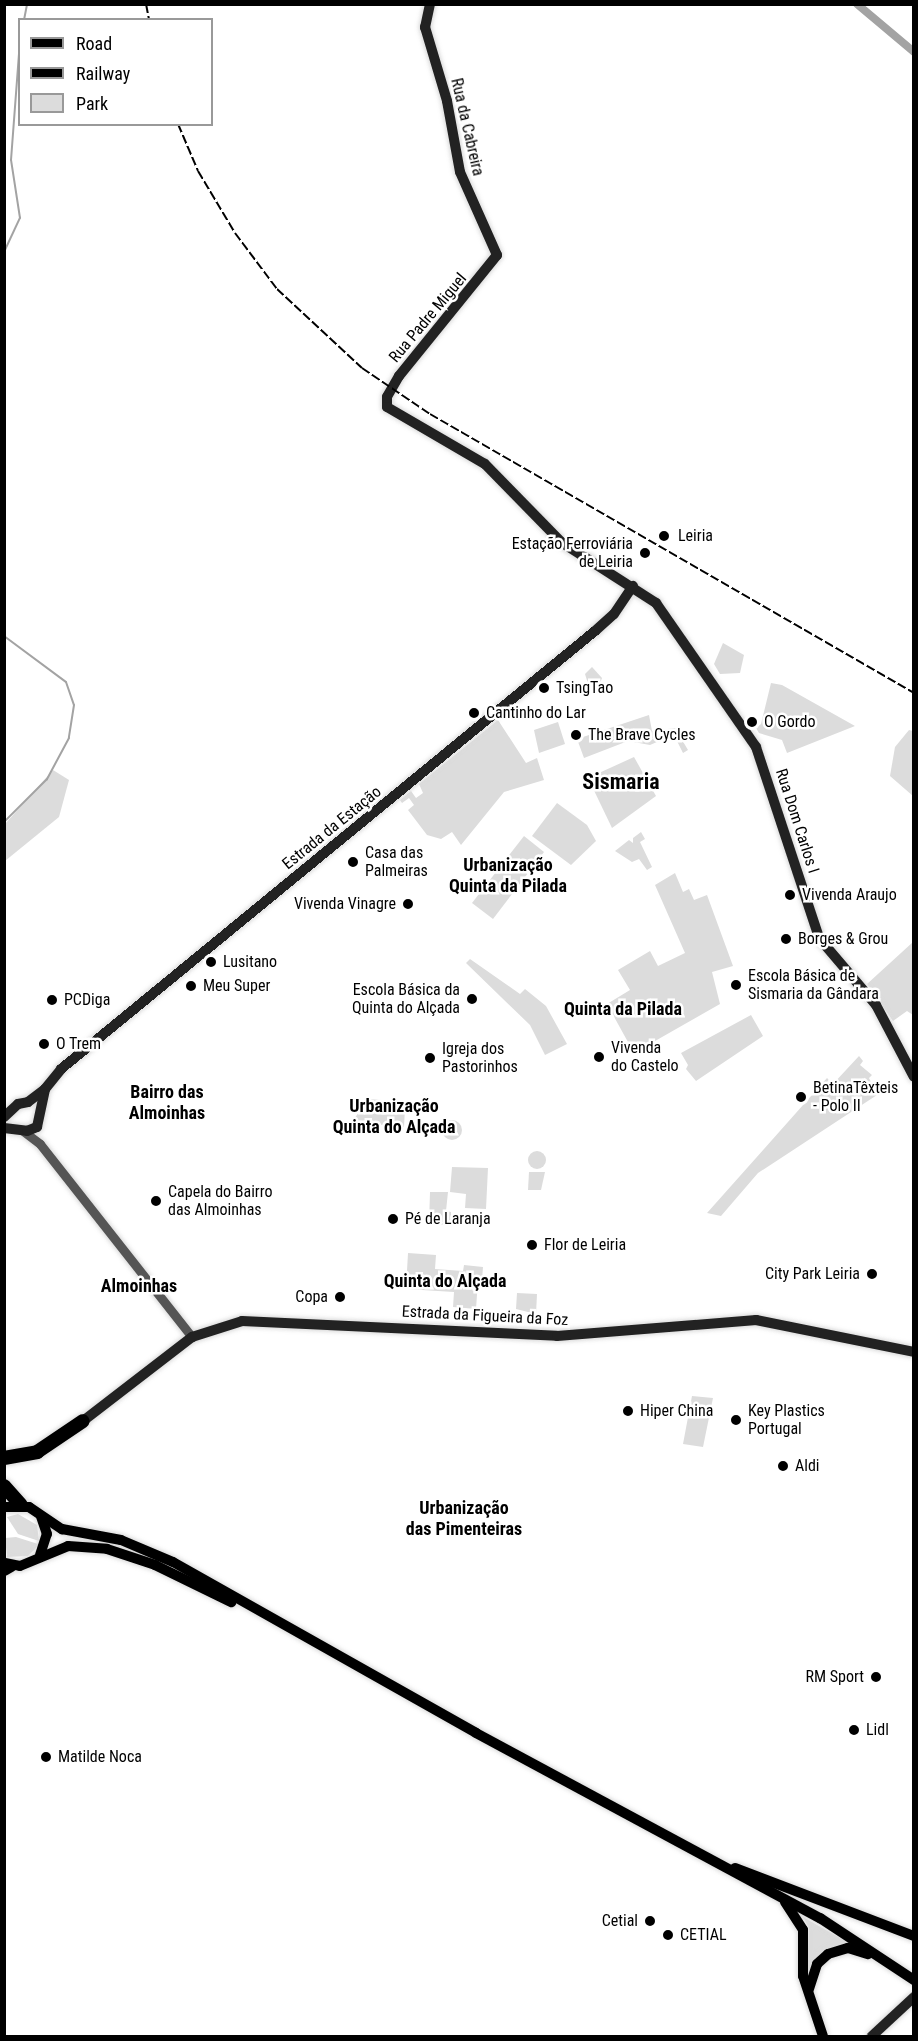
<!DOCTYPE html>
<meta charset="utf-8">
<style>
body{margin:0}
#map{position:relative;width:918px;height:2041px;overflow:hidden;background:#fff;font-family:"Roboto Condensed",sans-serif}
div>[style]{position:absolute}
.green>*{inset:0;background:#dcdcdc}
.round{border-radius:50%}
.stream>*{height:2px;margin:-1px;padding:0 1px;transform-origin:1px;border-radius:1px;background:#a3a3a3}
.canal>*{height:8px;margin:-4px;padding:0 4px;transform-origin:4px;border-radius:4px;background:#a3a3a3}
.roads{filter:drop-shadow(0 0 2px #dbdbdb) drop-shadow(0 0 2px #dbdbdb)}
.tertiary>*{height:9px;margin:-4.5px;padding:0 4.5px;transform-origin:4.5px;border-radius:4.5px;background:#555}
.secondary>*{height:10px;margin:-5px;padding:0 5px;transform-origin:5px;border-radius:5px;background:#222}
.primary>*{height:10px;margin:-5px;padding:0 5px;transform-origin:5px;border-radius:5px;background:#000}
.trunk>*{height:12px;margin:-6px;padding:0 6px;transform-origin:6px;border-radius:6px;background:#000}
.motorway>*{height:14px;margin:-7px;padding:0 7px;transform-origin:7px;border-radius:7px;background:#000}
.rail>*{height:2px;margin-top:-1px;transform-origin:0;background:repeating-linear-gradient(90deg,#000 0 9px,transparent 0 12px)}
.dots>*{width:16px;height:16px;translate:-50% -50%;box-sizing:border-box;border:3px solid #fff;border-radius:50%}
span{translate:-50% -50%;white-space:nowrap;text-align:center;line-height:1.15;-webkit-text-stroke:5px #fff;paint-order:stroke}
.street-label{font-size:16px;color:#000}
.poi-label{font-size:16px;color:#000}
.left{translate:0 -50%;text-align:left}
.right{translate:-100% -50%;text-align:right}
.neighbourhood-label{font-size:18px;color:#000;font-weight:700}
.district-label{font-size:22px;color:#000;font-weight:700}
.frame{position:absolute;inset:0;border:6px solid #000;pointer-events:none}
.legend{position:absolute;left:18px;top:18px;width:195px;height:108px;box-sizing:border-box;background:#fff;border:2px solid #999;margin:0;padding:8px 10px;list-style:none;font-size:18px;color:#000}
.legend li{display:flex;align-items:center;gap:12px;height:30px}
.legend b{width:30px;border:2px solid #999}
</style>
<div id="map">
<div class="green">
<div style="clip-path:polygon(723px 643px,744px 655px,740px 673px,720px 674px,714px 664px)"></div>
<div style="clip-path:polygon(592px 667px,602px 678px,599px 686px,590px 690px,585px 674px)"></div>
<div style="clip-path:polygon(771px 683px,782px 685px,855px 726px,787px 753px,782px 740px,759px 733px,756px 728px,761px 724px)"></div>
<div style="clip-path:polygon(649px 715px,652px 731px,675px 728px,688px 750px,683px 753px,676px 739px,670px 741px,666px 738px,650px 745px,628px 741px,584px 758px,577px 739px)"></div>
<div style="clip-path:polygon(498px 720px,526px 763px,537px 758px,544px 780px,504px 792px,461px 845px,452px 832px,441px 839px,427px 835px,408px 810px,414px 805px,409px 798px,402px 803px,400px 800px,411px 791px,416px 798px,423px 793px,419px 784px)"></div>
<div style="clip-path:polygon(558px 722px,565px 744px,539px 753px,534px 730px)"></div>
<div style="clip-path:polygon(909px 730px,913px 731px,913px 796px,890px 776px,895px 747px)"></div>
<div style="clip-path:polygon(634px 757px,656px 796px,612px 828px,588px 778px)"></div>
<div style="clip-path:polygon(53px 770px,69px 780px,59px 817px,5px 861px,5px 824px)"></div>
<div style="clip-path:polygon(557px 803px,587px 825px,596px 841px,571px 865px,532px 836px)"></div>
<div style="clip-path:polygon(641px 832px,645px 839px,640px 842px,652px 867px,647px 870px,639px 859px,632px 862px,615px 851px,629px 840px,633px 843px,633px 838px)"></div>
<div style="clip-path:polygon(524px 836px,544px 852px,493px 919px,472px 903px)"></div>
<div style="clip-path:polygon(675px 873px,683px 892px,689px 889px,694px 900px,707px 895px,733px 966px,712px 972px,720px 1004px,634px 1053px,607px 1004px,630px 990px,618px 970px,650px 951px,658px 966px,685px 953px,655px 885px)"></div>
<div style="clip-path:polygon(913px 942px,913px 1015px,907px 1011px,893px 1021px,867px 984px)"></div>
<div style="clip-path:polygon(470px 959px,520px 994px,525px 989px,546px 1006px,567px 1044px,545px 1055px,530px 1025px,466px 963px)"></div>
<div style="clip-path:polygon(751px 1015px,763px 1036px,696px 1081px,686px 1069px,688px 1065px,681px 1053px)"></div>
<div style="clip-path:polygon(859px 1056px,863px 1061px,860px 1065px,872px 1075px,869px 1078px,877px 1095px,758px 1173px,721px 1216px,707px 1213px,827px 1078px,833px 1084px)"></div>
<div style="clip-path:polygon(368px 1099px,394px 1101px,394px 1107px,405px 1108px,404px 1127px,352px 1122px)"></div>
<div class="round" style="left:442px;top:1120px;width:20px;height:20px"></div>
<div class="round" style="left:528px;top:1151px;width:18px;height:18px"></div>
<div style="clip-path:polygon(452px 1167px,488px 1168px,486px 1209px,465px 1208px,466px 1194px,450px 1192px)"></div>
<div style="clip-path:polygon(529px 1172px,545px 1172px,541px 1190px,528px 1190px)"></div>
<div style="clip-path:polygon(430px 1192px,448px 1192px,446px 1211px,451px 1212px,451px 1225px,429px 1224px)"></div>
<div style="clip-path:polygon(408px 1253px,436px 1255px,435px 1269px,463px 1271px,464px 1265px,483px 1267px,482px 1280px,478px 1280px,476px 1309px,453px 1307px,454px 1292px,406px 1289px)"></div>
<div style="clip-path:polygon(517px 1293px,537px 1294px,536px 1314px,516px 1309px)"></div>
<div style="clip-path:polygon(692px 1396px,713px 1398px,703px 1447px,683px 1444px)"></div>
<div style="clip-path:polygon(18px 1514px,37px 1525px,39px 1541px,18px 1534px,7px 1517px)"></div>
<div style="clip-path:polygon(16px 1537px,38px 1544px,38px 1546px,28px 1556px,7px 1557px,5px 1538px)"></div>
<div style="clip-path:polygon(803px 1917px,849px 1943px,823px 1952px,807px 1973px,809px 1928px)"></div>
</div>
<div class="stream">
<div style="left:24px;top:20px;width:16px;rotate:-79deg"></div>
<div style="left:4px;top:252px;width:38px;rotate:-65deg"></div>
<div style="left:20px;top:218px;width:59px;rotate:-98.8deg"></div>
<div style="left:11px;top:160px;width:119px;rotate:-85.7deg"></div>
<div style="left:4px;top:636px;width:77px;rotate:36.6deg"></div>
<div style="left:66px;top:682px;width:24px;rotate:71deg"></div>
<div style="left:74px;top:705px;width:33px;rotate:99deg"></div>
<div style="left:69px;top:738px;width:47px;rotate:118.2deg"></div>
<div style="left:47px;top:779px;width:61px;rotate:135deg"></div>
</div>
<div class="canal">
<div style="left:857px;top:4px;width:75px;rotate:40.1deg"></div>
</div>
<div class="roads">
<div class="tertiary">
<div style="left:23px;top:1131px;width:21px;rotate:37deg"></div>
<div style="left:40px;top:1144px;width:246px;rotate:51.8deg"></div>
</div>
<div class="secondary">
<div style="left:430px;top:4px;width:24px;rotate:102deg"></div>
<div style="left:425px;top:27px;width:77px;rotate:73.4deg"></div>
<div style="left:447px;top:101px;width:72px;rotate:79.6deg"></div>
<div style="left:460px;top:172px;width:91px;rotate:66deg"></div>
<div style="left:497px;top:255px;width:156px;rotate:129deg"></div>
<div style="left:399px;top:376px;width:24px;rotate:120deg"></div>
<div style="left:387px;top:397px;width:10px;rotate:90deg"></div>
<div style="left:387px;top:407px;width:113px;rotate:30.2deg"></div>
<div style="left:485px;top:464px;width:109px;rotate:45.7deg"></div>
<div style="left:561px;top:542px;width:113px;rotate:32.7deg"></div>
<div style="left:656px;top:603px;width:175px;rotate:55.2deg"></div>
<div style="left:756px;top:747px;width:201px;rotate:71.7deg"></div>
<div style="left:819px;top:938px;width:88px;rotate:49.6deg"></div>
<div style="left:876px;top:1005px;width:81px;rotate:62.2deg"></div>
<div style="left:4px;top:1117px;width:19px;rotate:-43deg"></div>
<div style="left:18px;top:1104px;width:10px;rotate:-11deg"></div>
<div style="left:28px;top:1102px;width:21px;rotate:-37deg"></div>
<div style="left:4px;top:1128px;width:23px;rotate:7deg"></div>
<div style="left:27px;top:1131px;width:11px;rotate:-22deg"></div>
<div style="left:37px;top:1127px;width:39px;rotate:-78deg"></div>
<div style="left:45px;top:1089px;width:26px;rotate:-51deg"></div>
<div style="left:61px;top:1069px;width:691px;rotate:-39.36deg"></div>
<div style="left:595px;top:631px;width:25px;rotate:-42deg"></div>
<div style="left:614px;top:614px;width:34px;rotate:-56deg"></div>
<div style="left:83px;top:1421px;width:138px;rotate:-37.6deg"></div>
<div style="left:192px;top:1337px;width:52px;rotate:-17.7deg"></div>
<div style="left:242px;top:1321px;width:315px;rotate:2.7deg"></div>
<div style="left:557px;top:1336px;width:200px;rotate:-4.6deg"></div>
<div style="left:756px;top:1320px;width:161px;rotate:11.4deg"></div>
<div style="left:872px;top:2036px;width:57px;rotate:-42.9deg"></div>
</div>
<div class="primary">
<div style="left:4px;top:1507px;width:25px"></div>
<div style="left:29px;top:1507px;width:40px;rotate:34deg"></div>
<div style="left:62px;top:1529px;width:60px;rotate:10.6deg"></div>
<div style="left:121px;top:1540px;width:56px;rotate:22.9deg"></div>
<div style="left:173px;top:1562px;width:348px;rotate:29.4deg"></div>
<div style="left:476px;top:1733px;width:391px;rotate:28.3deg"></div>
<div style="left:820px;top:1918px;width:113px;rotate:33.4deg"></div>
<div style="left:40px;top:1555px;width:22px;rotate:-72deg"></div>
<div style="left:47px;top:1534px;width:18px;rotate:-109deg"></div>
<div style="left:5px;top:1563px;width:15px;rotate:11deg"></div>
<div style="left:20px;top:1566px;width:52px;rotate:-22.6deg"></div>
<div style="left:68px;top:1546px;width:39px;rotate:4deg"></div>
<div style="left:107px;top:1549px;width:51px;rotate:18.4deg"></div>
<div style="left:155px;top:1565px;width:85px;rotate:26deg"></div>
<div style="left:735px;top:1868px;width:191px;rotate:20.8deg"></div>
<div style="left:785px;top:1902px;width:33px;rotate:57deg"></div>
<div style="left:803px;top:1930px;width:46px;rotate:90deg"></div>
<div style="left:803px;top:1976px;width:63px;rotate:71.6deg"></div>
<div style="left:809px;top:1989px;width:26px;rotate:-72deg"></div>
<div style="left:817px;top:1964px;width:15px;rotate:-42deg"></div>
<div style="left:828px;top:1954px;width:21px;rotate:-17deg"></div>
<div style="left:848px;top:1948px;width:21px;rotate:17deg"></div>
</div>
<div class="trunk">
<div style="left:4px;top:1570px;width:8px;rotate:-30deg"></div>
</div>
<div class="motorway">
<div style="left:4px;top:1458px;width:34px;rotate:-10deg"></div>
<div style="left:37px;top:1452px;width:55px;rotate:-34deg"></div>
<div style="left:4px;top:1486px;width:25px;rotate:48deg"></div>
</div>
</div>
<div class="rail">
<div style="left:146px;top:4px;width:16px;rotate:79deg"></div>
<div style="left:178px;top:124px;width:51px;rotate:66.9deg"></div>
<div style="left:198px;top:171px;width:72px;rotate:59.2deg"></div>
<div style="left:235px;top:233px;width:70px;rotate:53.1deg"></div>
<div style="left:277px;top:289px;width:116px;rotate:42.9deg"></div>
<div style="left:362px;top:368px;width:82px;rotate:34.1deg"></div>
<div style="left:430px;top:414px;width:559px;rotate:29.96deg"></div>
</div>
<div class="dots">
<div style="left:664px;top:536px;background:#000"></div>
<div style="left:645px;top:553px;background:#000"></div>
<div style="left:544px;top:688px;background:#000"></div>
<div style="left:474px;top:713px;background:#000"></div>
<div style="left:752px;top:722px;background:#000"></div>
<div style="left:576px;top:735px;background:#000"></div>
<div style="left:353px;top:862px;background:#000"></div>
<div style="left:790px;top:895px;background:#000"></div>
<div style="left:408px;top:904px;background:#000"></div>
<div style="left:786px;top:939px;background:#000"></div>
<div style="left:211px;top:962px;background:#000"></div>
<div style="left:736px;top:985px;background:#000"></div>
<div style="left:191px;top:986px;background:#000"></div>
<div style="left:472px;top:999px;background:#000"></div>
<div style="left:52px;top:1000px;background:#000"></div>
<div style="left:44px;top:1044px;background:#000"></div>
<div style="left:599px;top:1057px;background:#000"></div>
<div style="left:430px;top:1058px;background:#000"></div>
<div style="left:801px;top:1097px;background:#000"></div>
<div style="left:156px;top:1201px;background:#000"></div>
<div style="left:393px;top:1219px;background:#000"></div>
<div style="left:532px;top:1245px;background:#000"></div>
<div style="left:872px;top:1274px;background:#000"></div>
<div style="left:340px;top:1297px;background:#000"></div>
<div style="left:628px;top:1411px;background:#000"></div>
<div style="left:736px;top:1420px;background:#000"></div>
<div style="left:783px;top:1466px;background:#000"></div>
<div style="left:876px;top:1677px;background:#000"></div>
<div style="left:854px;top:1730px;background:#000"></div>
<div style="left:46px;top:1757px;background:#000"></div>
<div style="left:650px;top:1921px;background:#000"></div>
<div style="left:668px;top:1935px;background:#000"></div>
</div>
<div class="street-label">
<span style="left:467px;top:127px;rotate:77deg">Rua da Cabreira</span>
<span style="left:428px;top:318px;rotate:-50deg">Rua Padre Miguel</span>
<span style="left:797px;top:821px;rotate:72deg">Rua Dom Carlos I</span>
<span style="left:332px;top:828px;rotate:-39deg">Estrada da Estação</span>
<span style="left:485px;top:1316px;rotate:3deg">Estrada da Figueira da Foz</span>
</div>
<div class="poi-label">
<span class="left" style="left:678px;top:536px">Leiria</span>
<span class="right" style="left:633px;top:553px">Estação Ferroviária<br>de Leiria</span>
<span class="left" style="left:556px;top:688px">TsingTao</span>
<span class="left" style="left:486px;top:713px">Cantinho do Lar</span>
<span class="left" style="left:764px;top:722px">O Gordo</span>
<span class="left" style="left:588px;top:735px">The Brave Cycles</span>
<span class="left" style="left:365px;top:862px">Casa das<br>Palmeiras</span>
<span class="left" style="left:802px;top:895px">Vivenda Araujo</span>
<span class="right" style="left:396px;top:904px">Vivenda Vinagre</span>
<span class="left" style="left:798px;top:939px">Borges &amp; Grou</span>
<span class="left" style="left:223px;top:962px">Lusitano</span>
<span class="left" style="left:748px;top:985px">Escola Básica de<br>Sismaria da Gândara</span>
<span class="left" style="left:203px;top:986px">Meu Super</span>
<span class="right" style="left:460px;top:999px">Escola Básica da<br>Quinta do Alçada</span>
<span class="left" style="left:64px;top:1000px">PCDiga</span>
<span class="left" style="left:56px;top:1044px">O Trem</span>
<span class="left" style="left:611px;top:1057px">Vivenda<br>do Castelo</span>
<span class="left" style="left:442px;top:1058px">Igreja dos<br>Pastorinhos</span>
<span class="left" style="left:813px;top:1097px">BetinaTêxteis<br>- Polo II</span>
<span class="left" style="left:168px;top:1201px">Capela do Bairro<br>das Almoinhas</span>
<span class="left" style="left:405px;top:1219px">Pé de Laranja</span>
<span class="left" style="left:544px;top:1245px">Flor de Leiria</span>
<span class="right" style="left:860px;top:1274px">City Park Leiria</span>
<span class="right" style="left:328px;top:1297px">Copa</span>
<span class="left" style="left:640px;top:1411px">Hiper China</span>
<span class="left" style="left:748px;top:1420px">Key Plastics<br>Portugal</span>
<span class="left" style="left:795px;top:1466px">Aldi</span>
<span class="right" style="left:864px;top:1677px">RM Sport</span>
<span class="left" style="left:866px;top:1730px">Lidl</span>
<span class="left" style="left:58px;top:1757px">Matilde Noca</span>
<span class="right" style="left:638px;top:1921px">Cetial</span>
<span class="left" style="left:680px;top:1935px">CETIAL</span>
</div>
<div class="neighbourhood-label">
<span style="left:508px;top:876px">Urbanização<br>Quinta da Pilada</span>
<span style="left:623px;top:1009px">Quinta da Pilada</span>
<span style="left:167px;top:1103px">Bairro das<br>Almoinhas</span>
<span style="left:394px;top:1117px">Urbanização<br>Quinta do Alçada</span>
<span style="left:445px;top:1281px">Quinta do Alçada</span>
<span style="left:139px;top:1286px">Almoinhas</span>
<span style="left:464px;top:1519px">Urbanização<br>das Pimenteiras</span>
</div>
<div class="district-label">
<span style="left:621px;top:782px">Sismaria</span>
</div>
<div class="frame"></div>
<ul class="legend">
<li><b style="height:8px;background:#000"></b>Road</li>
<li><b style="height:8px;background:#000"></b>Railway</li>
<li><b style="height:16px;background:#dcdcdc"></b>Park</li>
</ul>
</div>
